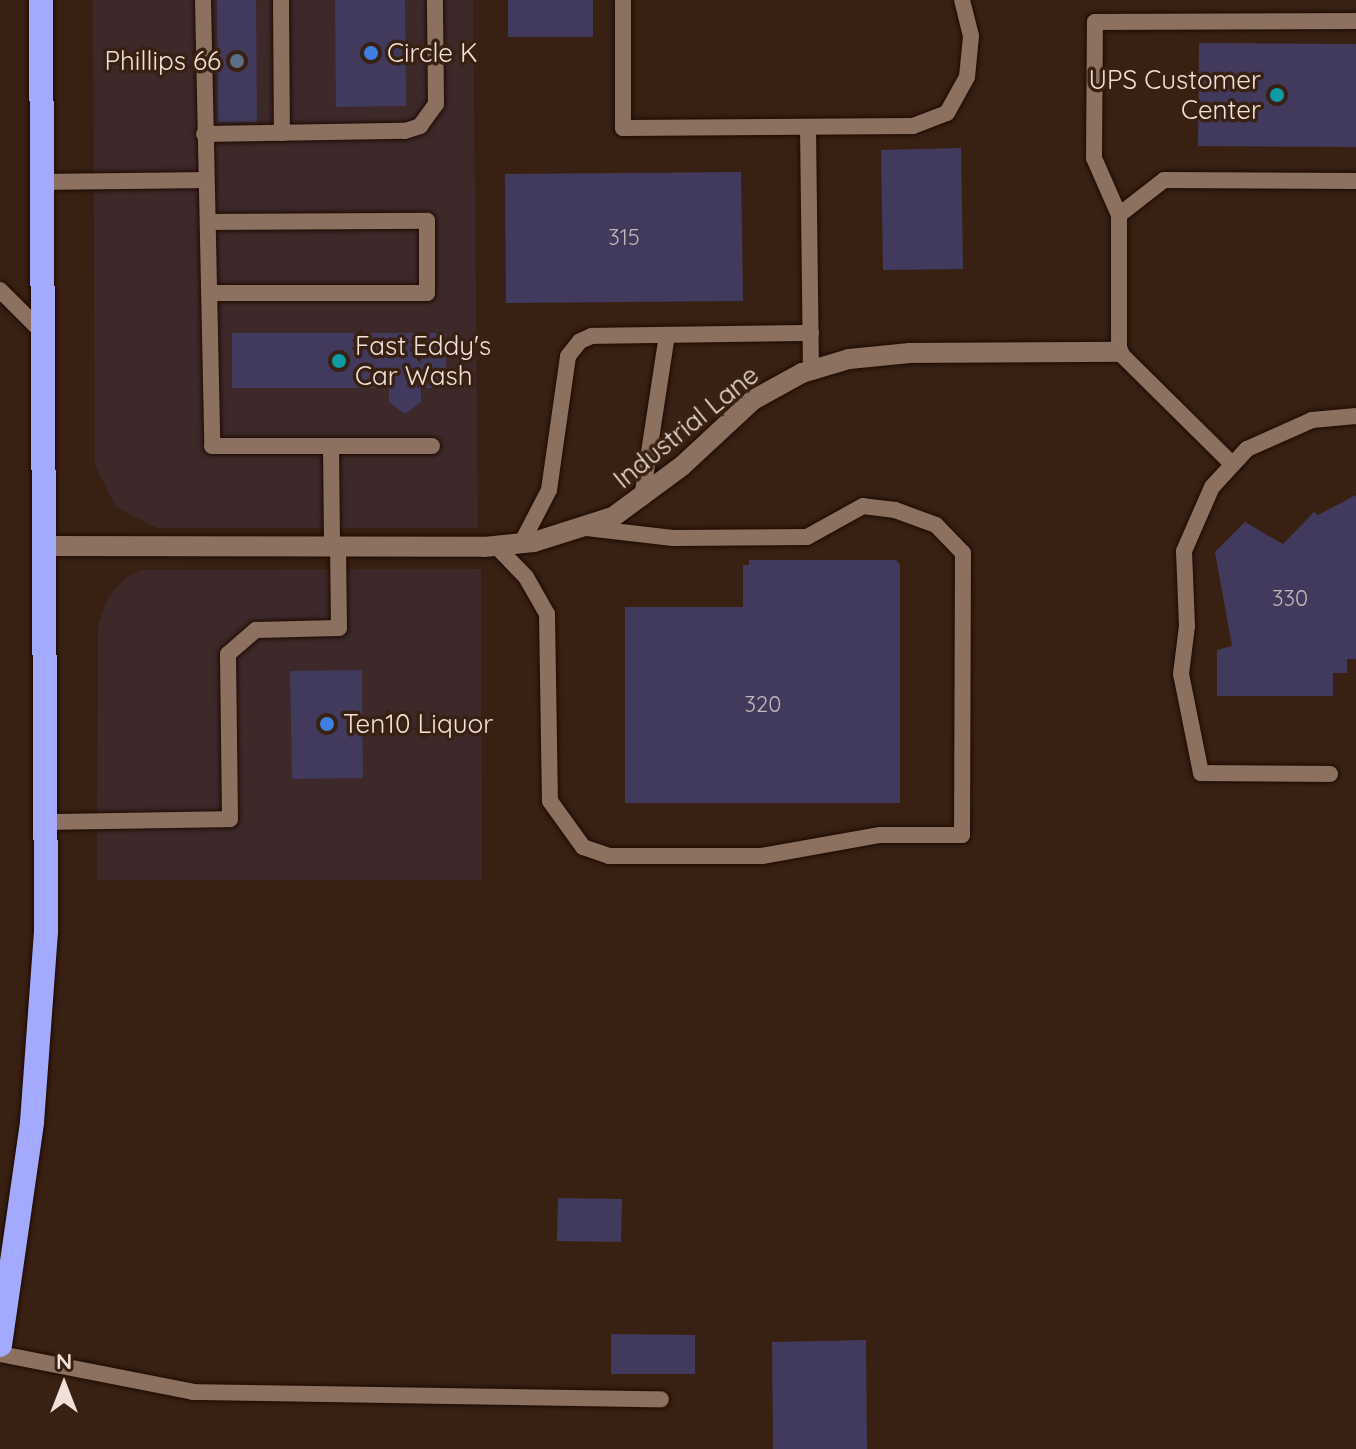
<!DOCTYPE html>
<style>
body{margin:0}
#map{position:relative;width:1356px;height:1449px;overflow:hidden;background:#382113;font-family:Quicksand,sans-serif}
div>[style]{position:absolute}
.commercial>*{inset:0;background:#3d2929}
.building>*{inset:0;background:#413a5c}
.roads{filter:drop-shadow(0 0 2px #1e0a00) drop-shadow(0 0 2px #1e0a00)}
.lane>*{height:16px;margin:-8px;padding:0 8px;transform-origin:8px;border-radius:8px;background:#8c7060}
.street>*{height:20px;margin:-10px;padding:0 10px;transform-origin:10px;border-radius:10px;background:#8c7060}
.highway>*{height:24px;margin:-12px;padding:0 12px;transform-origin:12px;border-radius:12px;background:#a3aafd}
.dots>*{width:22px;height:22px;translate:-50% -50%;box-sizing:border-box;border:4px solid #382113;border-radius:50%}
span{translate:-50% -50%;white-space:nowrap;text-align:center;line-height:1.15;-webkit-text-stroke:7px #382113;paint-order:stroke}
.number-label{font-size:22px;color:#c5b7b9}
.number-label span{-webkit-text-stroke-width:0}
.poi-label{font-size:26px;color:#f1e1d8}
.left{translate:0 -50%;text-align:left}
.right{translate:-100% -50%;text-align:right}
.street-label{font-size:26px;color:#f1e1d8}
.north{position:absolute;left:24px;top:1345px;width:80px;height:80px;-webkit-text-stroke:6px #382113;paint-order:stroke;rotate:0deg;font-size:22px;font-weight:700;line-height:32px;text-align:center;color:#f1e1d8}
.north::after{content:'';display:block;margin:auto;width:28px;height:36px;background:#f1e1d8;clip-path:polygon(50% 0,100% 100%,50% 72%,0 100%)}
</style>
<div id="map">
<div class="commercial">
<div style="clip-path:polygon(93px 0,473px 0,478px 528px,157px 528px,116px 507px,95px 465px)"></div>
<div style="clip-path:polygon(481px 569px,482px 880px,97px 880px,98px 626px,108px 597px,127px 577px,142px 570px)"></div>
</div>
<div class="building">
<div style="clip-path:polygon(217px 0,256px 0,257px 122px,218px 122px)"></div>
<div style="clip-path:polygon(335px 0,405px 0,406px 106px,336px 107px)"></div>
<div style="clip-path:polygon(508px 0,593px 0,593px 37px,508px 37px)"></div>
<div style="clip-path:polygon(1199px 43px,1356px 44px,1356px 147px,1198px 146px)"></div>
<div style="clip-path:polygon(961px 148px,963px 269px,883px 270px,881px 150px)"></div>
<div style="clip-path:polygon(741px 172px,743px 301px,506px 303px,505px 174px)"></div>
<div style="clip-path:polygon(232px 333px,446px 333px,446px 388px,421px 388px,421px 402px,405px 414px,389px 402px,389px 388px,232px 388px)"></div>
<div style="clip-path:polygon(1356px 495px,1356px 659px,1347px 659px,1347px 673px,1333px 673px,1333px 696px,1217px 696px,1217px 650px,1232px 646px,1215px 552px,1245px 522px,1283px 544px,1314px 512px,1318px 515px)"></div>
<div style="clip-path:polygon(749px 560px,896px 560px,900px 565px,900px 803px,625px 803px,625px 607px,743px 607px,743px 565px,749px 565px)"></div>
<div style="clip-path:polygon(362px 670px,363px 778px,292px 779px,290px 671px)"></div>
<div style="clip-path:polygon(558px 1198px,622px 1199px,621px 1242px,557px 1241px)"></div>
<div style="clip-path:polygon(611px 1334px,695px 1335px,695px 1374px,611px 1374px)"></div>
<div style="clip-path:polygon(866px 1340px,867px 1449px,773px 1449px,772px 1342px)"></div>
</div>
<div class="roads">
<div class="lane">
<div style="left:203px;top:0;width:446px;rotate:88.8deg"></div>
<div style="left:212px;top:446px;width:220px"></div>
<div style="left:281px;top:0;width:133px;rotate:89.6deg"></div>
<div style="left:623px;top:0;width:128px;rotate:90deg"></div>
<div style="left:623px;top:128px;width:290px;rotate:-0.4deg"></div>
<div style="left:913px;top:126px;width:36px;rotate:-21deg"></div>
<div style="left:947px;top:113px;width:41px;rotate:-60.9deg"></div>
<div style="left:967px;top:77px;width:41px;rotate:-84.4deg"></div>
<div style="left:971px;top:36px;width:37px;rotate:-104deg"></div>
<div style="left:808px;top:127px;width:244px;rotate:89.3deg"></div>
<div style="left:204px;top:134px;width:201px;rotate:-0.9deg"></div>
<div style="left:405px;top:131px;width:16px;rotate:-18deg"></div>
<div style="left:420px;top:126px;width:27px;rotate:-54deg"></div>
<div style="left:436px;top:104px;width:104px;rotate:-90.6deg"></div>
<div style="left:44px;top:182px;width:160px;rotate:-0.7deg"></div>
<div style="left:1119px;top:215px;width:57px;rotate:-37.9deg"></div>
<div style="left:1164px;top:180px;width:192px;rotate:0.3deg"></div>
<div style="left:210px;top:222px;width:217px;rotate:-0.3deg"></div>
<div style="left:427px;top:221px;width:72px;rotate:90deg"></div>
<div style="left:427px;top:293px;width:216px;rotate:180deg"></div>
<div style="left:0;top:290px;width:62px;rotate:45deg"></div>
<div style="left:331px;top:446px;width:101px;rotate:89.4deg"></div>
<div style="left:1230px;top:462px;width:156px;rotate:-135.3deg"></div>
<div style="left:1119px;top:352px;width:137px;rotate:-90deg"></div>
<div style="left:1119px;top:215px;width:62px;rotate:-113.7deg"></div>
<div style="left:1094px;top:158px;width:136px;rotate:-89.6deg"></div>
<div style="left:1095px;top:22px;width:261px;rotate:-0.2deg"></div>
<div style="left:642px;top:498px;width:165px;rotate:-81.3deg"></div>
<div style="left:521px;top:544px;width:61px;rotate:-62.6deg"></div>
<div style="left:549px;top:490px;width:135px;rotate:-81.9deg"></div>
<div style="left:568px;top:356px;width:19px;rotate:-51deg"></div>
<div style="left:580px;top:341px;width:13px;rotate:-23deg"></div>
<div style="left:592px;top:336px;width:219px;rotate:-0.8deg"></div>
<div style="left:496px;top:546px;width:43px;rotate:45.9deg"></div>
<div style="left:526px;top:577px;width:43px;rotate:60.4deg"></div>
<div style="left:547px;top:614px;width:187px;rotate:89.1deg"></div>
<div style="left:550px;top:801px;width:57px;rotate:54.3deg"></div>
<div style="left:583px;top:847px;width:28px;rotate:19deg"></div>
<div style="left:609px;top:856px;width:153px"></div>
<div style="left:762px;top:856px;width:120px;rotate:-10.1deg"></div>
<div style="left:880px;top:835px;width:82px"></div>
<div style="left:962px;top:835px;width:282px;rotate:-89.8deg"></div>
<div style="left:963px;top:553px;width:39px;rotate:-134deg"></div>
<div style="left:936px;top:525px;width:44px;rotate:-159.9deg"></div>
<div style="left:895px;top:510px;width:32px;rotate:-173deg"></div>
<div style="left:863px;top:506px;width:64px;rotate:151deg"></div>
<div style="left:807px;top:537px;width:134px;rotate:179.6deg"></div>
<div style="left:673px;top:538px;width:87px;rotate:-173.4deg"></div>
<div style="left:1330px;top:774px;width:129px;rotate:-179.6deg"></div>
<div style="left:1201px;top:773px;width:101px;rotate:-101.4deg"></div>
<div style="left:1181px;top:674px;width:48px;rotate:-82.9deg"></div>
<div style="left:1187px;top:626px;width:75px;rotate:-92.3deg"></div>
<div style="left:1184px;top:551px;width:70px;rotate:-66.4deg"></div>
<div style="left:1212px;top:487px;width:52px;rotate:-47.4deg"></div>
<div style="left:1247px;top:449px;width:71px;rotate:-24deg"></div>
<div style="left:1312px;top:420px;width:44px;rotate:-5.2deg"></div>
<div style="left:49px;top:822px;width:181px;rotate:-0.9deg"></div>
<div style="left:230px;top:819px;width:165px;rotate:-90.7deg"></div>
<div style="left:228px;top:654px;width:37px;rotate:-41deg"></div>
<div style="left:256px;top:630px;width:83px;rotate:-1.4deg"></div>
<div style="left:339px;top:628px;width:81px;rotate:-90.7deg"></div>
<div style="left:0;top:1354px;width:197px;rotate:11.1deg"></div>
<div style="left:193px;top:1392px;width:468px;rotate:0.9deg"></div>
</div>
<div class="street">
<div style="left:47px;top:546px;width:437px;rotate:0.1deg"></div>
<div style="left:484px;top:547px;width:50px;rotate:-5.7deg"></div>
<div style="left:534px;top:542px;width:83px;rotate:-17.6deg"></div>
<div style="left:613px;top:517px;width:86px;rotate:-36.5deg"></div>
<div style="left:682px;top:466px;width:97px;rotate:-42.9deg"></div>
<div style="left:753px;top:400px;width:56px;rotate:-28.9deg"></div>
<div style="left:802px;top:373px;width:49px;rotate:-16.6deg"></div>
<div style="left:849px;top:359px;width:61px;rotate:-5.6deg"></div>
<div style="left:910px;top:353px;width:209px;rotate:-0.3deg"></div>
</div>
<div class="highway">
<div style="left:0;top:1345px;width:225px;rotate:-81.8deg"></div>
<div style="left:32px;top:1122px;width:192px;rotate:-85.8deg"></div>
<div style="left:46px;top:931px;width:931px;rotate:-90.31deg"></div>
</div>
</div>
<div class="dots">
<div style="left:371px;top:53px;background:#3f7fe0"></div>
<div style="left:237px;top:61px;background:#5c6f8a"></div>
<div style="left:1277px;top:95px;background:#0f9aa8"></div>
<div style="left:339px;top:361px;background:#0f9aa8"></div>
<div style="left:327px;top:724px;background:#3f7fe0"></div>
</div>
<div class="number-label">
<span style="left:624px;top:238px">315</span>
<span style="left:1290px;top:599px">330</span>
<span style="left:763px;top:705px">320</span>
</div>
<div class="poi-label">
<span class="left" style="left:387px;top:53px">Circle K</span>
<span class="right" style="left:221px;top:61px">Phillips 66</span>
<span class="right" style="left:1261px;top:95px">UPS Customer<br>Center</span>
<span class="left" style="left:355px;top:361px">Fast Eddy's<br>Car Wash</span>
<span class="left" style="left:343px;top:724px">Ten10 Liquor</span>
</div>
<div class="street-label">
<span style="left:686px;top:427px;rotate:-39deg">Industrial Lane</span>
</div>
<div class="north">N</div>
</div>
